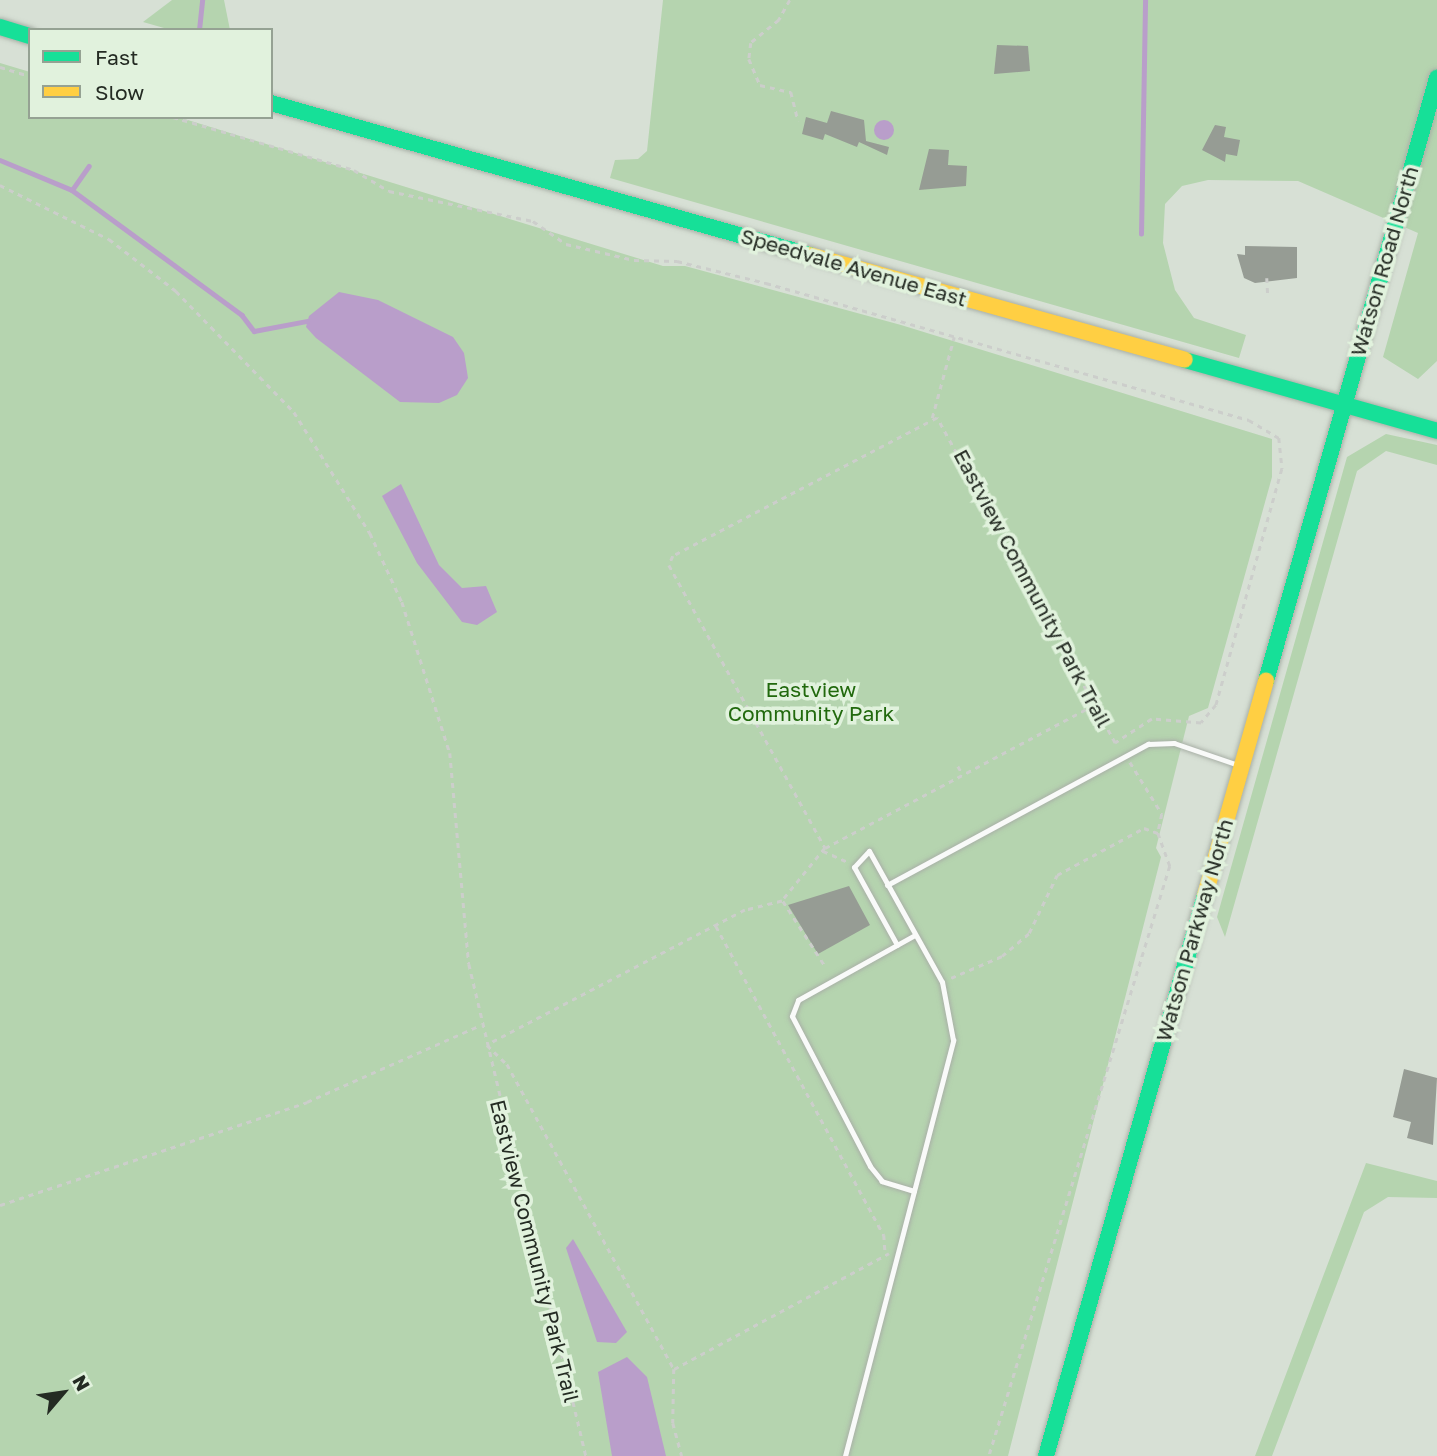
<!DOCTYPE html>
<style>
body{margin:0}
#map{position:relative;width:1437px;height:1456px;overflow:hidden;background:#d7e0d5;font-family:"Golos Text",sans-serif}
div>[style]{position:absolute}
.green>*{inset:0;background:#b5d4af}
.water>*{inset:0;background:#b99eca}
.round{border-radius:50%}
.stream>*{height:4.5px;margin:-2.25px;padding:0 2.25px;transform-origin:2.25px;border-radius:2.25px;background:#b99eca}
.building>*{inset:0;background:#969c94}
.path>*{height:2.5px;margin-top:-1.25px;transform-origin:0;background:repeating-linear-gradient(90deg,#cccecb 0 5px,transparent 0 10px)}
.roads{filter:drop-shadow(0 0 2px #a9b0a7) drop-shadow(0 0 2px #a9b0a7)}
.lane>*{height:5px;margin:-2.5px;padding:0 2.5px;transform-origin:2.5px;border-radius:2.5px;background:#f9faf9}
.fast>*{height:16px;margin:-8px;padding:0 8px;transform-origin:8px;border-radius:8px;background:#16e098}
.slow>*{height:16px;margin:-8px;padding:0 8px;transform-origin:8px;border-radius:8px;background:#ffcf43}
span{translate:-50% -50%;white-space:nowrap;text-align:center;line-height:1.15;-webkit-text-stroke:7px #e1f2dd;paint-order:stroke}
.street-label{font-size:21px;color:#242b23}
.park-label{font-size:21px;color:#21690d}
.legend{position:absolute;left:28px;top:28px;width:245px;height:91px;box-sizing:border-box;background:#e1f2dd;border:2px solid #95a293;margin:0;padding:9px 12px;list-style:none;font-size:21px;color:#242b23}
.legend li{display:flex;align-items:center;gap:14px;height:35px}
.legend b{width:35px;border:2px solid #95a293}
.north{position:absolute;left:28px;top:1358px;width:70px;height:70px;-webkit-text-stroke:5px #e1f2dd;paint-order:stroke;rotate:61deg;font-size:19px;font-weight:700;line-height:28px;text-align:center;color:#242b23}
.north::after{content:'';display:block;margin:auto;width:24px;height:32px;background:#242b23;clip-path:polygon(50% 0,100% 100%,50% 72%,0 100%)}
</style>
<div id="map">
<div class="green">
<div style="clip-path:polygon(172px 0,224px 0,230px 30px,171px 30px,143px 22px)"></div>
<div style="clip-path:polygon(663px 0,1437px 0,1437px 361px,1418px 379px,1383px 357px,1418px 233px,1298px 181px,1208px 180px,1182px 186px,1165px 204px,1163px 243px,1175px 290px,1194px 318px,1246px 335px,1239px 358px,610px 178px,615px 160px,638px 159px,647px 151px)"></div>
<div style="clip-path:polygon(0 63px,30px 72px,30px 117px,178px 117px,663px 266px,685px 266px,901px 325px,1272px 439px,1272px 477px,1208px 708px,1189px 716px,1156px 848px,1161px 857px,1008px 1456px,0 1456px)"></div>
<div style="clip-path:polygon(1386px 434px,1437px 445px,1437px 465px,1386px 451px,1357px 471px,1225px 937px,1217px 917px,1347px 457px)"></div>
<div style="clip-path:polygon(1366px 1163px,1437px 1181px,1437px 1198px,1388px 1197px,1364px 1212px,1272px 1456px,1255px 1456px)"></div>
</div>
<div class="water">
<div class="round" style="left:874px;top:120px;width:20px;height:20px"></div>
<div style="clip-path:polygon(339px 292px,378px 300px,453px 337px,464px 353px,468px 378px,457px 395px,439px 403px,400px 402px,316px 338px,306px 327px,309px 316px)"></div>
<div style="clip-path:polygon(401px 484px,439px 565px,462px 588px,486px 586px,497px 612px,477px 625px,462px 622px,417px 563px,382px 496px)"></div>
<div style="clip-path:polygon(573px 1239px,627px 1332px,616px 1343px,597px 1342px,566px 1248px)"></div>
<div style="clip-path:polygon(627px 1357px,647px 1377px,666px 1456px,612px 1456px,598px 1372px)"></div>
</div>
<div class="stream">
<div style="left:199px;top:30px;width:30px;rotate:-84deg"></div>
<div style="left:0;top:160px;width:78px;rotate:22.6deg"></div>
<div style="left:72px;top:190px;width:29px;rotate:-55deg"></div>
<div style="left:72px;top:190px;width:211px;rotate:36.3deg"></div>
<div style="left:242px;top:315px;width:20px;rotate:53deg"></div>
<div style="left:254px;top:331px;width:54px;rotate:-10.7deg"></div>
<div style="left:1141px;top:234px;width:234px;rotate:-89deg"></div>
</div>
<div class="building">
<div style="clip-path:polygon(997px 45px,1028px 46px,1030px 71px,994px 74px)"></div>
<div style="clip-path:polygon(831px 111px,864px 120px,866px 141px,889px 147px,887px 155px,859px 142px,857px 147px,825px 134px,823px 140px,802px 134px,806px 117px,827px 123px)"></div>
<div style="clip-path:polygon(1215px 125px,1226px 127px,1224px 137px,1240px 140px,1237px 156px,1226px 154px,1225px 162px,1202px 150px)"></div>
<div style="clip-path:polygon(929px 149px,949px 150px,948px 165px,967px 166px,966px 186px,919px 190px)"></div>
<div style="clip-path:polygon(1245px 246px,1297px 247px,1297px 278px,1255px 283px,1244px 278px,1237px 254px,1245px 255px)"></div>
<div style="clip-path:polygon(849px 886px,870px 925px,818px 954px,788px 905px)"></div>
<div style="clip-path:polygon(1404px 1069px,1437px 1078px,1433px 1145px,1407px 1138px,1411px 1122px,1393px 1117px)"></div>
</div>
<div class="path">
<div style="left:790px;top:0;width:23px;rotate:119deg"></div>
<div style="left:779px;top:20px;width:36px;rotate:141deg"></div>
<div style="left:751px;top:43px;width:16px;rotate:97deg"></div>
<div style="left:749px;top:59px;width:28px;rotate:67deg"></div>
<div style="left:760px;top:85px;width:32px;rotate:13deg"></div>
<div style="left:791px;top:92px;width:30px;rotate:76deg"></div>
<div style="left:0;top:67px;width:31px;rotate:17deg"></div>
<div style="left:173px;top:117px;width:189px;rotate:16.3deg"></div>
<div style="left:354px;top:170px;width:41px;rotate:31deg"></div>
<div style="left:389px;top:191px;width:147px;rotate:11.8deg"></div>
<div style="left:533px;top:221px;width:40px;rotate:34.9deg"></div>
<div style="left:566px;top:244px;width:70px;rotate:13.2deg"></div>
<div style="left:634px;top:260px;width:43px;rotate:1.3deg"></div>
<div style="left:677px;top:261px;width:92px;rotate:13.9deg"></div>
<div style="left:766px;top:283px;width:502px;rotate:15.84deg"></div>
<div style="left:1249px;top:420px;width:35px;rotate:31deg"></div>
<div style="left:1279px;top:438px;width:31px;rotate:84deg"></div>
<div style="left:1282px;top:469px;width:245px;rotate:105.6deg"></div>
<div style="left:1216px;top:705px;width:23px;rotate:130deg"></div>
<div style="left:1201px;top:723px;width:49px;rotate:-175.3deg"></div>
<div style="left:1152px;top:719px;width:44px;rotate:147deg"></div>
<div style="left:1115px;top:743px;width:371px;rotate:-118.7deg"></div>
<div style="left:937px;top:418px;width:298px;rotate:152.4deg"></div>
<div style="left:673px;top:556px;width:10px;rotate:114deg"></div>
<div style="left:669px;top:565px;width:323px;rotate:61.1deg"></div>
<div style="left:825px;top:848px;width:68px;rotate:129.1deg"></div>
<div style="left:782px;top:901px;width:38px;rotate:166deg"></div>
<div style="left:745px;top:910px;width:291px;rotate:152.4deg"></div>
<div style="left:0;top:185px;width:122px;rotate:26.4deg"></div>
<div style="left:109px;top:239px;width:85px;rotate:37.8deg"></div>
<div style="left:176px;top:291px;width:169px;rotate:45.7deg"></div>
<div style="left:294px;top:412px;width:143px;rotate:57.9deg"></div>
<div style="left:370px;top:533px;width:76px;rotate:65.1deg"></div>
<div style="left:402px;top:602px;width:158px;rotate:72.4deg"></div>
<div style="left:450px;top:753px;width:212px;rotate:84.9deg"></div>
<div style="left:469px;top:964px;width:506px;rotate:76.62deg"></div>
<div style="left:1267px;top:278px;width:18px;rotate:87deg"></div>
<div style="left:932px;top:418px;width:84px;rotate:-74.8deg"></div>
<div style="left:1130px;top:762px;width:61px;rotate:58.4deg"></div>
<div style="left:1162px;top:814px;width:19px;rotate:102deg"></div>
<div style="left:958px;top:766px;width:10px;rotate:61deg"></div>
<div style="left:825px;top:848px;width:305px;rotate:-28deg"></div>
<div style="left:823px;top:851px;width:27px;rotate:24deg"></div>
<div style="left:783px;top:901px;width:77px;rotate:57.1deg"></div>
<div style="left:716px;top:926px;width:352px;rotate:61.5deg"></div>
<div style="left:884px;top:1235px;width:16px;rotate:86deg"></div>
<div style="left:951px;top:978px;width:56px;rotate:-23.3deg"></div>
<div style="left:1002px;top:956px;width:35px;rotate:-40deg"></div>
<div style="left:1029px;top:933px;width:64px;rotate:-64.2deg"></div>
<div style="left:1057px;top:875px;width:99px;rotate:-28.4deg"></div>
<div style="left:1144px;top:828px;width:15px;rotate:20deg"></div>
<div style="left:1158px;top:833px;width:35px;rotate:70deg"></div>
<div style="left:1170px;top:866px;width:617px;rotate:107.05deg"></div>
<div style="left:487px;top:1045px;width:28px;rotate:44deg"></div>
<div style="left:507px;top:1064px;width:348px;rotate:61.3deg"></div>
<div style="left:674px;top:1369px;width:244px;rotate:-28.3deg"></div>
<div style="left:0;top:1205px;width:324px;rotate:-18.5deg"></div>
<div style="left:307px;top:1102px;width:190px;rotate:-23.9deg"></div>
<div style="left:674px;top:1369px;width:54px;rotate:91.1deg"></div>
<div style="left:673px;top:1423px;width:34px;rotate:75deg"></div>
</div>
<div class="roads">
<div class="lane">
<div style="left:887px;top:885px;width:297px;rotate:-28.4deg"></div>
<div style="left:1148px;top:744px;width:26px;rotate:-2deg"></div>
<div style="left:1174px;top:743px;width:71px;rotate:18.9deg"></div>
<div style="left:914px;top:1191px;width:34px;rotate:-163deg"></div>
<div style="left:882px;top:1181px;width:19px;rotate:-129deg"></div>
<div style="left:870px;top:1166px;width:169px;rotate:-117.5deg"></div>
<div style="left:792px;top:1016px;width:17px;rotate:-69deg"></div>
<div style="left:798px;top:1000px;width:134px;rotate:-29.1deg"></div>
<div style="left:845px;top:1456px;width:430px;rotate:-75.4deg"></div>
<div style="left:953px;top:1040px;width:59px;rotate:-100.7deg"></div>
<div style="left:942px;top:982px;width:150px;rotate:-119.1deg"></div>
<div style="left:869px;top:851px;width:22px;rotate:133deg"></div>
<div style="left:854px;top:867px;width:89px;rotate:61.1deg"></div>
</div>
<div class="fast">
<div style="left:0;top:27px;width:31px;rotate:17deg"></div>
<div style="left:271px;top:103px;width:560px;rotate:15.75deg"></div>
<div style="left:1185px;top:360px;width:262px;rotate:15.7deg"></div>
<div style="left:1266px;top:681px;width:627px;rotate:-74.17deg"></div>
<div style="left:1046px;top:1456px;width:583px;rotate:-74.18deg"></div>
</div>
<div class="slow">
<div style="left:810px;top:255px;width:389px;rotate:15.6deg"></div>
<div style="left:1205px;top:895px;width:223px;rotate:-74.1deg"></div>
</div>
</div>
<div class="street-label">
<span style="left:1384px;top:261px;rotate:-74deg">Watson Road North</span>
<span style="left:854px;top:267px;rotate:16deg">Speedvale Avenue East</span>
<span style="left:1033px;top:588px;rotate:62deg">Eastview Community Park Trail</span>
<span style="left:1194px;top:930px;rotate:-74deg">Watson Parkway North</span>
<span style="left:535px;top:1251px;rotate:76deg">Eastview Community Park Trail</span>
</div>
<div class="park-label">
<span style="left:811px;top:701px">Eastview<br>Community Park</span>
</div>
<ul class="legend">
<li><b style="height:9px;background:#16e098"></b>Fast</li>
<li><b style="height:9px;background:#ffcf43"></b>Slow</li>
</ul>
<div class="north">N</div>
</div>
